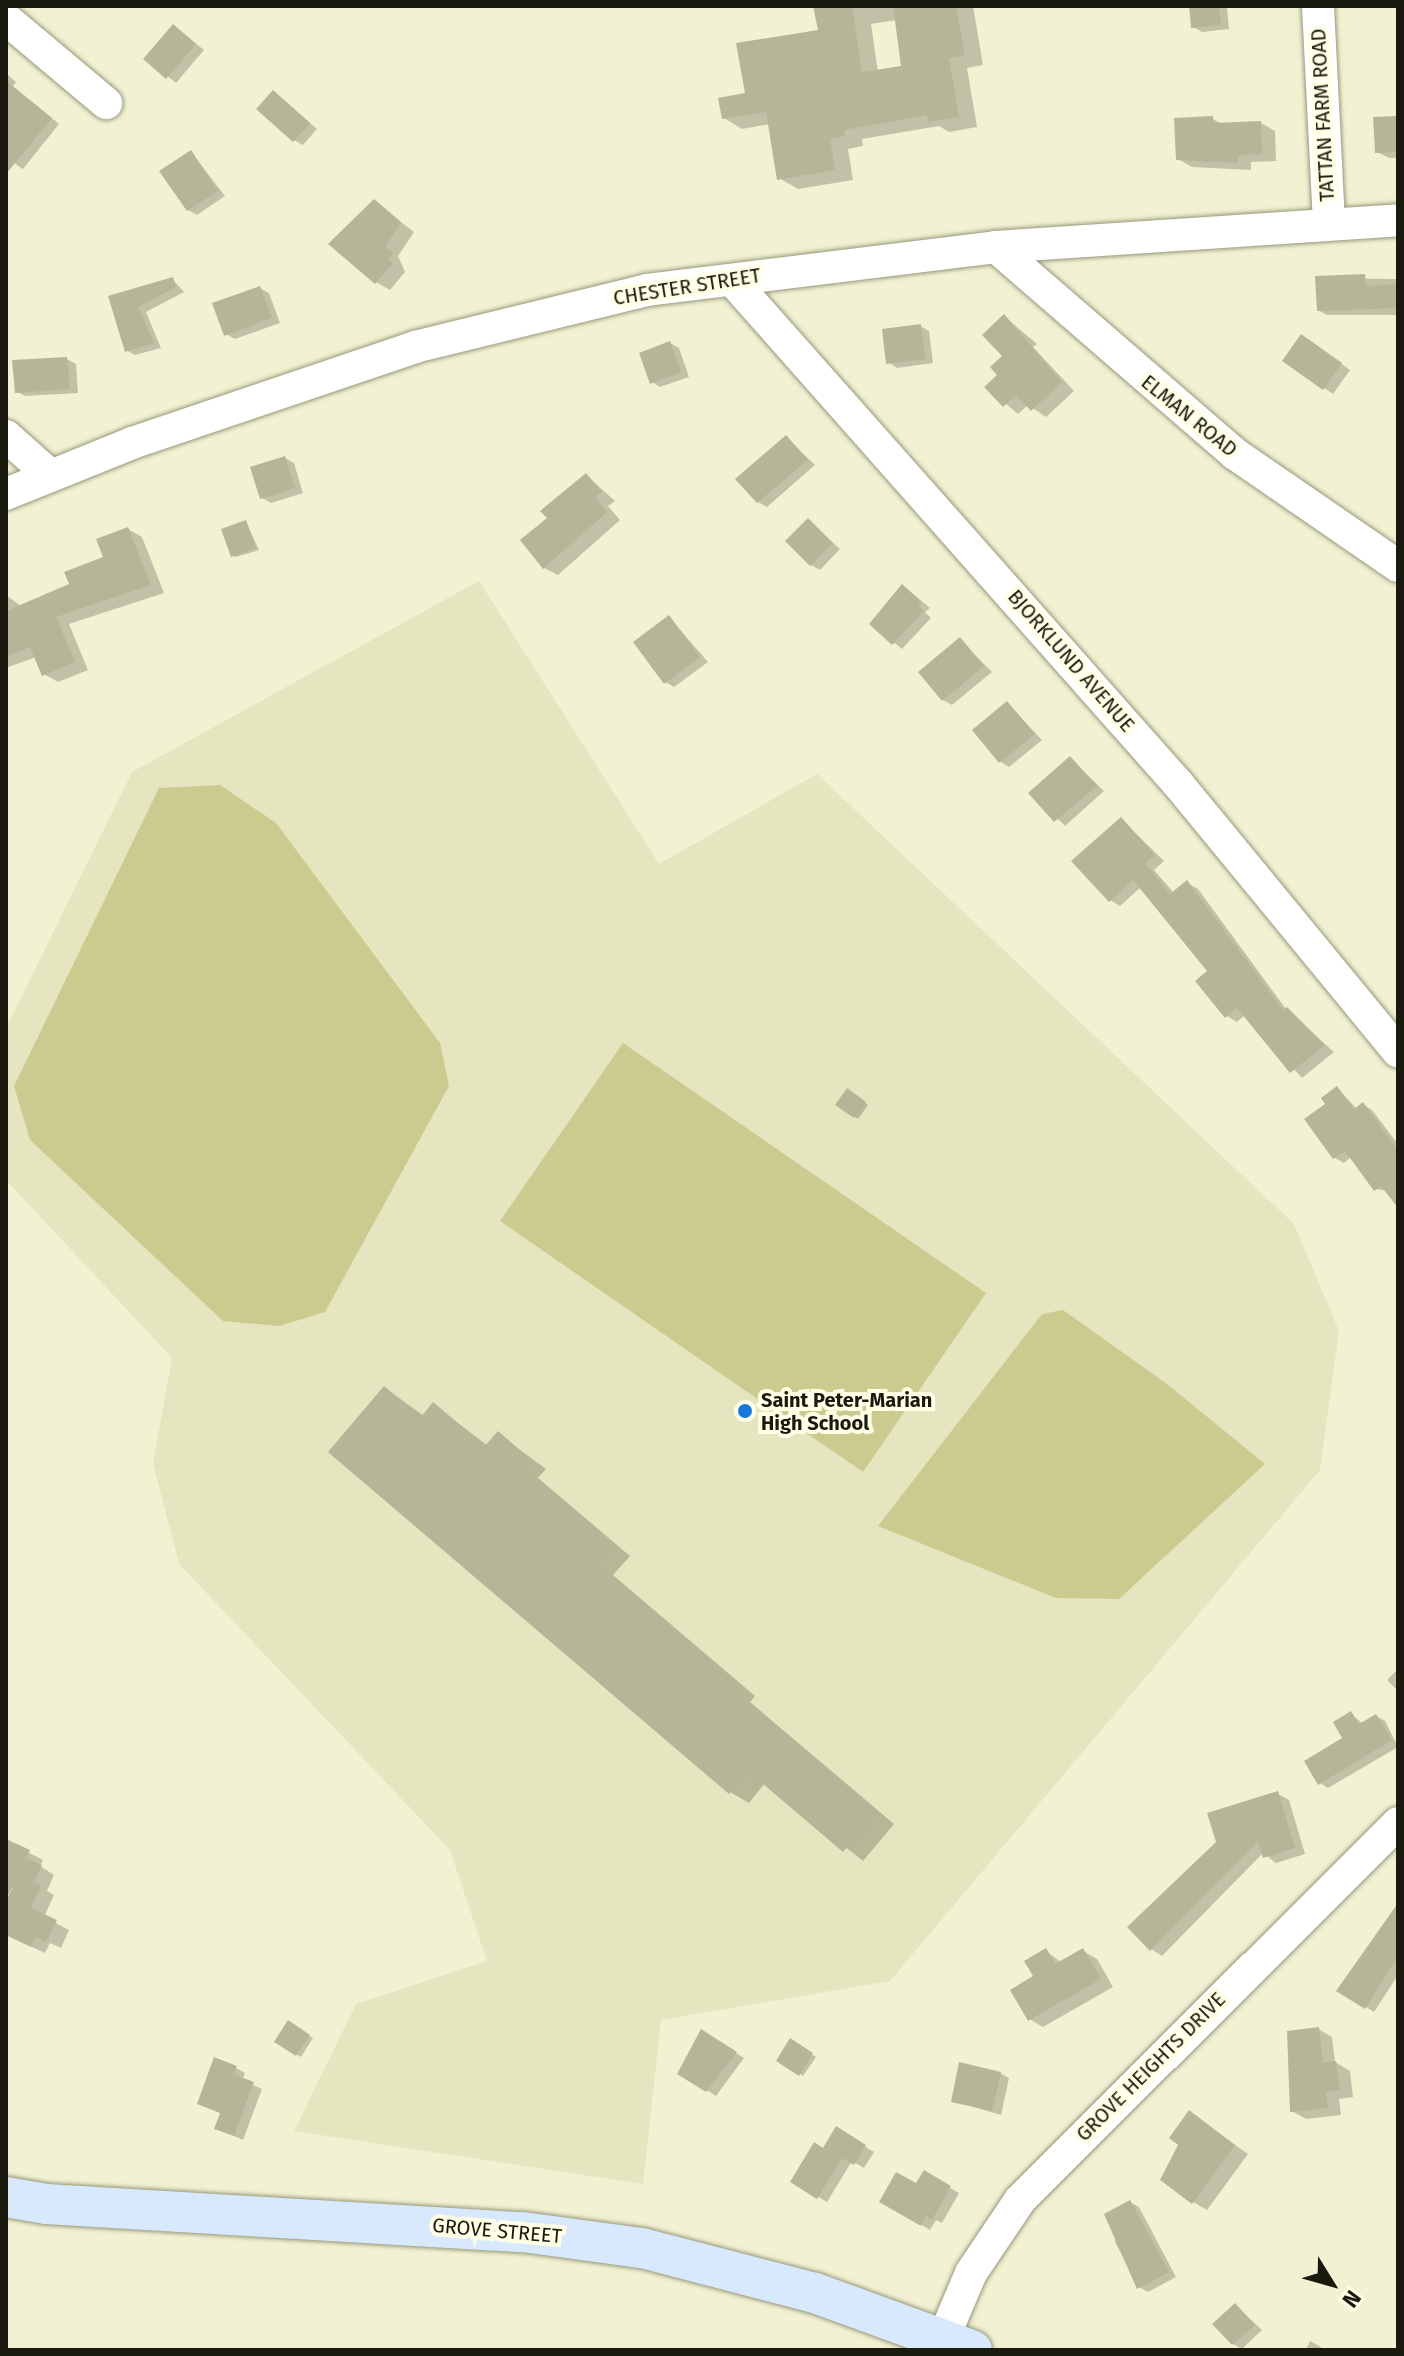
<!DOCTYPE html>
<style>
body{margin:0}
#map{position:relative;width:1404px;height:2356px;overflow:hidden;background:#f2f2d3;font-family:"Fira Sans",sans-serif}
div>[style]{position:absolute}
.built>*{inset:0;background:#e5e5bf}
.green>*{inset:0;background:#cbcb90}
.shadow>*{inset:0;background:#0003}
.building>*{inset:0;background:#b5b698}
.roads{filter:drop-shadow(0 0 2px #97977b) drop-shadow(0 0 2px #97977b)}
.minor>*{height:32px;margin:-16px;padding:0 16px;transform-origin:16px;border-radius:16px;background:#fff}
.major>*{height:40px;margin:-20px;padding:0 20px;transform-origin:20px;border-radius:20px;background:#d9e9fd}
.dots>*{width:22px;height:22px;translate:-50% -50%;box-sizing:border-box;border:4px solid #ffffe6;border-radius:50%}
span{translate:-50% -50%;white-space:nowrap;text-align:center;line-height:1.15;-webkit-text-stroke:8px #ffffe6;paint-order:stroke}
.street-label{font-size:20px;color:#19190e}
.poi-label{font-size:20px;color:#19190e;font-weight:700}
.left{translate:0 -50%;text-align:left}
.frame{position:absolute;inset:0;border:8px solid #19190e;pointer-events:none}
.north{position:absolute;left:1292px;top:2244px;width:80px;height:80px;-webkit-text-stroke:6px #ffffe6;paint-order:stroke;rotate:127deg;font-size:22px;font-weight:700;line-height:32px;text-align:center;color:#19190e}
.north::after{content:'';display:block;margin:auto;width:28px;height:36px;background:#19190e;clip-path:polygon(50% 0,100% 100%,50% 72%,0 100%)}
</style>
<div id="map">
<div class="built">
<div style="clip-path:polygon(479px 581px,659px 864px,817px 774px,1294px 1224px,1339px 1331px,1320px 1470px,890px 1981px,661px 2020px,643px 2184px,294px 2131px,356px 2004px,487px 1961px,450px 1850px,179px 1564px,153px 1463px,172px 1358px,6px 1180px,6px 1028px,132px 772px)"></div>
</div>
<div class="green">
<div style="clip-path:polygon(220px 785px,276px 823px,440px 1043px,449px 1086px,325px 1312px,279px 1326px,223px 1321px,30px 1140px,14px 1086px,159px 788px)"></div>
<div style="clip-path:polygon(623px 1043px,986px 1293px,863px 1472px,500px 1221px)"></div>
<div style="clip-path:polygon(1063px 1310px,1167px 1384px,1265px 1464px,1119px 1599px,1056px 1598px,878px 1526px,1042px 1314px)"></div>
</div>
<div class="shadow">
<div style="clip-path:polygon(evenodd,815px 6px,973px 6px,983px 65px,967px 68px,977px 127px,949px 132px,939px 126px,862px 139px,863px 146px,848px 149px,853px 180px,798px 189px,779px 178px,770px 124px,742px 129px,724px 118px,820px 31px,815px 6px,897px 20px,903px 68px,878px 72px,871px 24px,897px 20px)"></div>
<div style="clip-path:polygon(1184px 6px,1227px 6px,1229px 29px,1202px 32px,1193px 27px,1191px 8px)"></div>
<div style="clip-path:polygon(182px 32px,204px 50px,176px 83px,146px 59px)"></div>
<div style="clip-path:polygon(6px 73px,16px 82px,13px 86px,59px 124px,23px 169px,6px 158px)"></div>
<div style="clip-path:polygon(274px 92px,317px 129px,303px 145px,294px 140px)"></div>
<div style="clip-path:polygon(1396px 96px,1398px 96px,1398px 158px,1389px 158px,1377px 152px,1397px 118px)"></div>
<div style="clip-path:polygon(1212px 118px,1223px 125px,1261px 123px,1275px 131px,1276px 161px,1251px 162px,1251px 170px,1192px 167px,1178px 159px)"></div>
<div style="clip-path:polygon(191px 152px,225px 196px,197px 215px,188px 210px)"></div>
<div style="clip-path:polygon(375px 202px,414px 232px,398px 256px,405px 272px,390px 290px,376px 282px)"></div>
<div style="clip-path:polygon(1317px 278px,1398px 279px,1398px 315px,1327px 315px,1318px 310px)"></div>
<div style="clip-path:polygon(172px 279px,184px 292px,146px 312px,161px 348px,135px 355px,126px 350px,111px 297px)"></div>
<div style="clip-path:polygon(260px 288px,269px 293px,280px 323px,235px 339px,226px 334px)"></div>
<div style="clip-path:polygon(1004px 316px,1037px 344px,1033px 347px,1074px 391px,1046px 417px,1028px 405px,1018px 414px,987px 388px,1000px 375px)"></div>
<div style="clip-path:polygon(920px 326px,929px 331px,933px 363px,897px 368px,888px 362px)"></div>
<div style="clip-path:polygon(1310px 341px,1350px 370px,1333px 394px,1284px 360px)"></div>
<div style="clip-path:polygon(670px 343px,679px 348px,689px 377px,660px 387px,652px 382px)"></div>
<div style="clip-path:polygon(67px 359px,76px 364px,78px 393px,25px 396px,16px 391px)"></div>
<div style="clip-path:polygon(786px 437px,815px 465px,767px 507px,758px 502px)"></div>
<div style="clip-path:polygon(285px 458px,294px 463px,303px 493px,271px 503px,262px 498px)"></div>
<div style="clip-path:polygon(587px 476px,615px 501px,608px 506px,620px 520px,558px 575px,544px 568px,550px 519px)"></div>
<div style="clip-path:polygon(808px 521px,840px 549px,820px 570px,811px 565px)"></div>
<div style="clip-path:polygon(246px 522px,259px 550px,236px 557px,232px 555px)"></div>
<div style="clip-path:polygon(128px 529px,142px 537px,164px 593px,69px 624px,88px 670px,58px 682px,44px 674px,36px 657px,6px 668px,6px 595px,21px 606px,71px 585px,106px 558px)"></div>
<div style="clip-path:polygon(903px 586px,930px 608px,925px 612px,931px 618px,902px 649px,871px 623px)"></div>
<div style="clip-path:polygon(669px 617px,708px 662px,674px 687px,665px 682px)"></div>
<div style="clip-path:polygon(960px 640px,992px 672px,952px 705px,943px 700px)"></div>
<div style="clip-path:polygon(1007px 703px,1042px 740px,1009px 767px,1001px 762px)"></div>
<div style="clip-path:polygon(1070px 758px,1104px 791px,1065px 826px,1031px 793px)"></div>
<div style="clip-path:polygon(1121px 819px,1164px 861px,1154px 870px,1174px 893px,1187px 883px,1198px 889px,1286px 1009px,1334px 1052px,1302px 1078px,1245px 1015px,1237px 1022px,1227px 1016px,1210px 971px,1141px 887px,1120px 906px,1110px 900px)"></div>
<div style="clip-path:polygon(1337px 1088px,1357px 1109px,1363px 1105px,1372px 1110px,1398px 1144px,1398px 1204px,1388px 1191px,1375px 1189px,1351px 1157px,1344px 1163px,1335px 1158px,1307px 1120px,1328px 1105px)"></div>
<div style="clip-path:polygon(847px 1091px,868px 1105px,858px 1119px,838px 1105px)"></div>
<div style="clip-path:polygon(385px 1388px,424px 1416px,433px 1404px,488px 1446px,498px 1434px,546px 1469px,538px 1478px,630px 1556px,613px 1575px,755px 1696px,750px 1702px,894px 1824px,863px 1861px,765px 1783px,749px 1803px,730px 1792px)"></div>
<div style="clip-path:polygon(1398px 1669px,1398px 1691px,1387px 1680px)"></div>
<div style="clip-path:polygon(1351px 1714px,1363px 1724px,1376px 1716px,1385px 1721px,1398px 1747px,1328px 1788px,1320px 1783px,1345px 1739px)"></div>
<div style="clip-path:polygon(1278px 1794px,1289px 1800px,1305px 1854px,1276px 1863px,1263px 1853px,1162px 1956px,1151px 1949px)"></div>
<div style="clip-path:polygon(6px 1841px,43px 1860px,40px 1866px,54px 1875px,47px 1891px,54px 1895px,44px 1917px,69px 1930px,61px 1948px,50px 1943px,45px 1953px,6px 1935px,6px 1907px,19px 1878px,6px 1872px)"></div>
<div style="clip-path:polygon(1398px 1922px,1398px 1975px,1374px 2012px,1339px 1990px)"></div>
<div style="clip-path:polygon(1046px 1951px,1062px 1963px,1083px 1951px,1097px 1959px,1113px 1987px,1043px 2027px,1029px 2019px)"></div>
<div style="clip-path:polygon(289px 2023px,313px 2038px,301px 2057px,277px 2041px)"></div>
<div style="clip-path:polygon(1318px 2029px,1332px 2037px,1335px 2062px,1350px 2071px,1353px 2097px,1339px 2099px,1341px 2115px,1306px 2119px,1292px 2111px)"></div>
<div style="clip-path:polygon(702px 2032px,744px 2058px,716px 2096px,680px 2073px)"></div>
<div style="clip-path:polygon(791px 2041px,816px 2057px,803px 2076px,778px 2060px)"></div>
<div style="clip-path:polygon(236px 2068px,245px 2073px,242px 2080px,262px 2089px,243px 2140px,216px 2128px,222px 2114px,199px 2103px)"></div>
<div style="clip-path:polygon(1000px 2073px,1009px 2078px,1001px 2115px,953px 2101px)"></div>
<div style="clip-path:polygon(1190px 2113px,1248px 2154px,1207px 2210px,1193px 2202px,1181px 2144px)"></div>
<div style="clip-path:polygon(837px 2129px,874px 2152px,864px 2168px,852px 2161px,827px 2202px,792px 2181px,824px 2150px)"></div>
<div style="clip-path:polygon(924px 2173px,959px 2193px,942px 2223px,936px 2220px,930px 2230px,882px 2201px,917px 2186px)"></div>
<div style="clip-path:polygon(1130px 2202px,1139px 2207px,1176px 2277px,1148px 2292px,1139px 2287px,1115px 2242px)"></div>
<div style="clip-path:polygon(1235px 2305px,1262px 2330px,1242px 2349px,1233px 2344px)"></div>
<div style="clip-path:polygon(1310px 2341px,1319px 2346px,1325px 2350px,1306px 2350px)"></div>
</div>
<div class="building">
<div style="clip-path:polygon(813px 6px,852px 6px,862px 72px,901px 66px,893px 6px,956px 6px,965px 55px,949px 58px,959px 117px,928px 122px,927px 115px,844px 130px,845px 136px,830px 139px,835px 170px,777px 180px,766px 112px,722px 119px,718px 98px,745px 93px,736px 43px,818px 30px)"></div>
<div style="clip-path:polygon(1189px 6px,1219px 6px,1221px 25px,1191px 28px)"></div>
<div style="clip-path:polygon(173px 24px,196px 44px,166px 79px,143px 59px)"></div>
<div style="clip-path:polygon(6px 81px,52px 118px,6px 174px)"></div>
<div style="clip-path:polygon(273px 90px,310px 123px,293px 142px,256px 109px)"></div>
<div style="clip-path:polygon(1213px 116px,1213px 123px,1261px 121px,1262px 154px,1238px 155px,1238px 163px,1176px 160px,1174px 118px)"></div>
<div style="clip-path:polygon(1398px 116px,1398px 152px,1375px 153px,1373px 117px)"></div>
<div style="clip-path:polygon(191px 150px,218px 191px,187px 211px,159px 171px)"></div>
<div style="clip-path:polygon(374px 199px,401px 222px,385px 247px,393px 253px,388px 259px,393px 263px,375px 284px,328px 244px)"></div>
<div style="clip-path:polygon(1365px 274px,1366px 286px,1398px 284px,1398px 308px,1317px 311px,1315px 276px)"></div>
<div style="clip-path:polygon(173px 277px,176px 287px,138px 307px,154px 343px,125px 352px,108px 296px)"></div>
<div style="clip-path:polygon(260px 286px,272px 318px,224px 336px,212px 303px)"></div>
<div style="clip-path:polygon(1004px 314px,1062px 382px,1031px 411px,1016px 395px,1003px 407px,984px 387px,997px 375px,990px 367px,1002px 356px,982px 335px)"></div>
<div style="clip-path:polygon(921px 324px,925px 359px,886px 364px,882px 329px)"></div>
<div style="clip-path:polygon(1301px 334px,1342px 363px,1323px 390px,1282px 361px)"></div>
<div style="clip-path:polygon(670px 341px,681px 372px,650px 384px,639px 353px)"></div>
<div style="clip-path:polygon(67px 357px,70px 389px,15px 393px,12px 360px)"></div>
<div style="clip-path:polygon(786px 435px,808px 460px,757px 503px,735px 479px)"></div>
<div style="clip-path:polygon(285px 456px,295px 488px,260px 499px,250px 467px)"></div>
<div style="clip-path:polygon(586px 473px,602px 492px,595px 497px,607px 512px,543px 569px,520px 540px,547px 518px,540px 511px)"></div>
<div style="clip-path:polygon(808px 518px,833px 543px,810px 566px,785px 541px)"></div>
<div style="clip-path:polygon(246px 520px,256px 548px,231px 557px,221px 529px)"></div>
<div style="clip-path:polygon(128px 527px,151px 585px,56px 617px,75px 662px,42px 676px,30px 647px,6px 657px,6px 611px,69px 584px,64px 572px,103px 557px,96px 539px)"></div>
<div style="clip-path:polygon(902px 584px,922px 602px,918px 606px,924px 611px,892px 645px,869px 624px)"></div>
<div style="clip-path:polygon(669px 615px,700px 657px,664px 684px,633px 642px)"></div>
<div style="clip-path:polygon(960px 637px,984px 666px,942px 701px,918px 672px)"></div>
<div style="clip-path:polygon(1007px 701px,1035px 734px,999px 763px,972px 730px)"></div>
<div style="clip-path:polygon(1070px 756px,1097px 786px,1054px 822px,1028px 793px)"></div>
<div style="clip-path:polygon(1121px 817px,1155px 855px,1145px 863px,1170px 894px,1187px 880px,1283px 1010px,1287px 1007px,1325px 1045px,1290px 1073px,1237px 1008px,1225px 1018px,1195px 981px,1207px 971px,1133px 880px,1109px 902px,1071px 861px)"></div>
<div style="clip-path:polygon(1337px 1086px,1354px 1109px,1363px 1102px,1398px 1151px,1398px 1208px,1381px 1186px,1374px 1191px,1345px 1151px,1333px 1159px,1304px 1119px,1325px 1104px,1321px 1098px)"></div>
<div style="clip-path:polygon(847px 1088px,866px 1102px,854px 1118px,835px 1105px)"></div>
<div style="clip-path:polygon(384px 1386px,421px 1417px,433px 1402px,485px 1446px,498px 1431px,528px 1457px,521px 1466px,612px 1544px,596px 1563px,738px 1685px,733px 1691px,877px 1812px,843px 1852px,748px 1771px,729px 1794px,328px 1452px)"></div>
<div style="clip-path:polygon(1351px 1711px,1359px 1724px,1376px 1714px,1392px 1740px,1318px 1785px,1304px 1761px,1342px 1738px,1333px 1722px)"></div>
<div style="clip-path:polygon(1278px 1791px,1295px 1848px,1263px 1858px,1258px 1841px,1150px 1951px,1127px 1927px,1216px 1842px,1207px 1813px)"></div>
<div style="clip-path:polygon(6px 1839px,30px 1850px,26px 1858px,42px 1865px,34px 1882px,41px 1885px,31px 1908px,57px 1920px,46px 1942px,35px 1937px,31px 1947px,6px 1935px,6px 1902px,14px 1883px,6px 1900px)"></div>
<div style="clip-path:polygon(1398px 1903px,1398px 1956px,1365px 2009px,1336px 1991px)"></div>
<div style="clip-path:polygon(1046px 1948px,1055px 1964px,1083px 1948px,1101px 1979px,1028px 2021px,1010px 1990px,1033px 1976px,1024px 1961px)"></div>
<div style="clip-path:polygon(288px 2020px,310px 2035px,296px 2056px,274px 2042px)"></div>
<div style="clip-path:polygon(1319px 2027px,1323px 2063px,1336px 2061px,1340px 2090px,1326px 2092px,1328px 2108px,1290px 2112px,1287px 2031px)"></div>
<div style="clip-path:polygon(701px 2029px,737px 2052px,706px 2092px,677px 2074px)"></div>
<div style="clip-path:polygon(790px 2038px,813px 2053px,799px 2076px,776px 2061px)"></div>
<div style="clip-path:polygon(214px 2057px,237px 2066px,233px 2074px,254px 2082px,234px 2136px,214px 2129px,220px 2113px,197px 2104px)"></div>
<div style="clip-path:polygon(959px 2062px,1001px 2072px,992px 2111px,951px 2102px)"></div>
<div style="clip-path:polygon(1189px 2110px,1235px 2145px,1192px 2204px,1160px 2180px,1178px 2145px,1169px 2138px)"></div>
<div style="clip-path:polygon(836px 2126px,866px 2145px,854px 2165px,842px 2158px,817px 2199px,790px 2182px,814px 2142px,823px 2148px)"></div>
<div style="clip-path:polygon(924px 2170px,951px 2186px,932px 2220px,926px 2216px,921px 2226px,879px 2202px,896px 2172px,916px 2183px)"></div>
<div style="clip-path:polygon(1130px 2200px,1169px 2272px,1137px 2289px,1104px 2214px)"></div>
<div style="clip-path:polygon(1235px 2303px,1255px 2325px,1232px 2345px,1212px 2324px)"></div>
</div>
<div class="roads">
<div class="minor">
<div style="left:1318px;top:6px;width:218px;rotate:87.1deg"></div>
<div style="left:6px;top:19px;width:131px;rotate:40deg"></div>
<div style="left:996px;top:247px;width:316px;rotate:40.9deg"></div>
<div style="left:1235px;top:454px;width:198px;rotate:34.5deg"></div>
<div style="left:732px;top:280px;width:674px;rotate:48.49deg"></div>
<div style="left:1179px;top:785px;width:345px;rotate:50.6deg"></div>
<div style="left:6px;top:436px;width:59px;rotate:41.6deg"></div>
<div style="left:6px;top:494px;width:136px;rotate:-22deg"></div>
<div style="left:132px;top:443px;width:299px;rotate:-18.7deg"></div>
<div style="left:415px;top:347px;width:239px;rotate:-13.8deg"></div>
<div style="left:647px;top:290px;width:352px;rotate:-7deg"></div>
<div style="left:996px;top:247px;width:403px;rotate:-3.8deg"></div>
<div style="left:943px;top:2339px;width:72px;rotate:-67deg"></div>
<div style="left:971px;top:2273px;width:88px;rotate:-56.1deg"></div>
<div style="left:1020px;top:2200px;width:534px;rotate:-44.92deg"></div>
</div>
<div class="major">
<div style="left:6px;top:2197px;width:41px;rotate:9.9deg"></div>
<div style="left:46px;top:2204px;width:478px;rotate:3.4deg"></div>
<div style="left:523px;top:2232px;width:120px;rotate:7.7deg"></div>
<div style="left:642px;top:2248px;width:179px;rotate:14.6deg"></div>
<div style="left:815px;top:2293px;width:167px;rotate:20deg"></div>
</div>
</div>
<div class="dots">
<div style="left:745px;top:1411px;background:#1578e1"></div>
</div>
<div class="street-label">
<span style="left:1323px;top:115px;rotate:-93deg">TATTAN FARM ROAD</span>
<span style="left:687px;top:287px;rotate:-9deg">CHESTER STREET</span>
<span style="left:1189px;top:416px;rotate:39deg">ELMAN ROAD</span>
<span style="left:1071px;top:661px;rotate:49deg">BJORKLUND AVENUE</span>
<span style="left:1151px;top:2067px;rotate:-45deg">GROVE HEIGHTS DRIVE</span>
<span style="left:497px;top:2231px;rotate:5deg">GROVE STREET</span>
</div>
<div class="poi-label">
<span class="left" style="left:761px;top:1412px">Saint Peter-Marian<br>High School</span>
</div>
<div class="frame"></div>
<div class="north">N</div>
</div>
